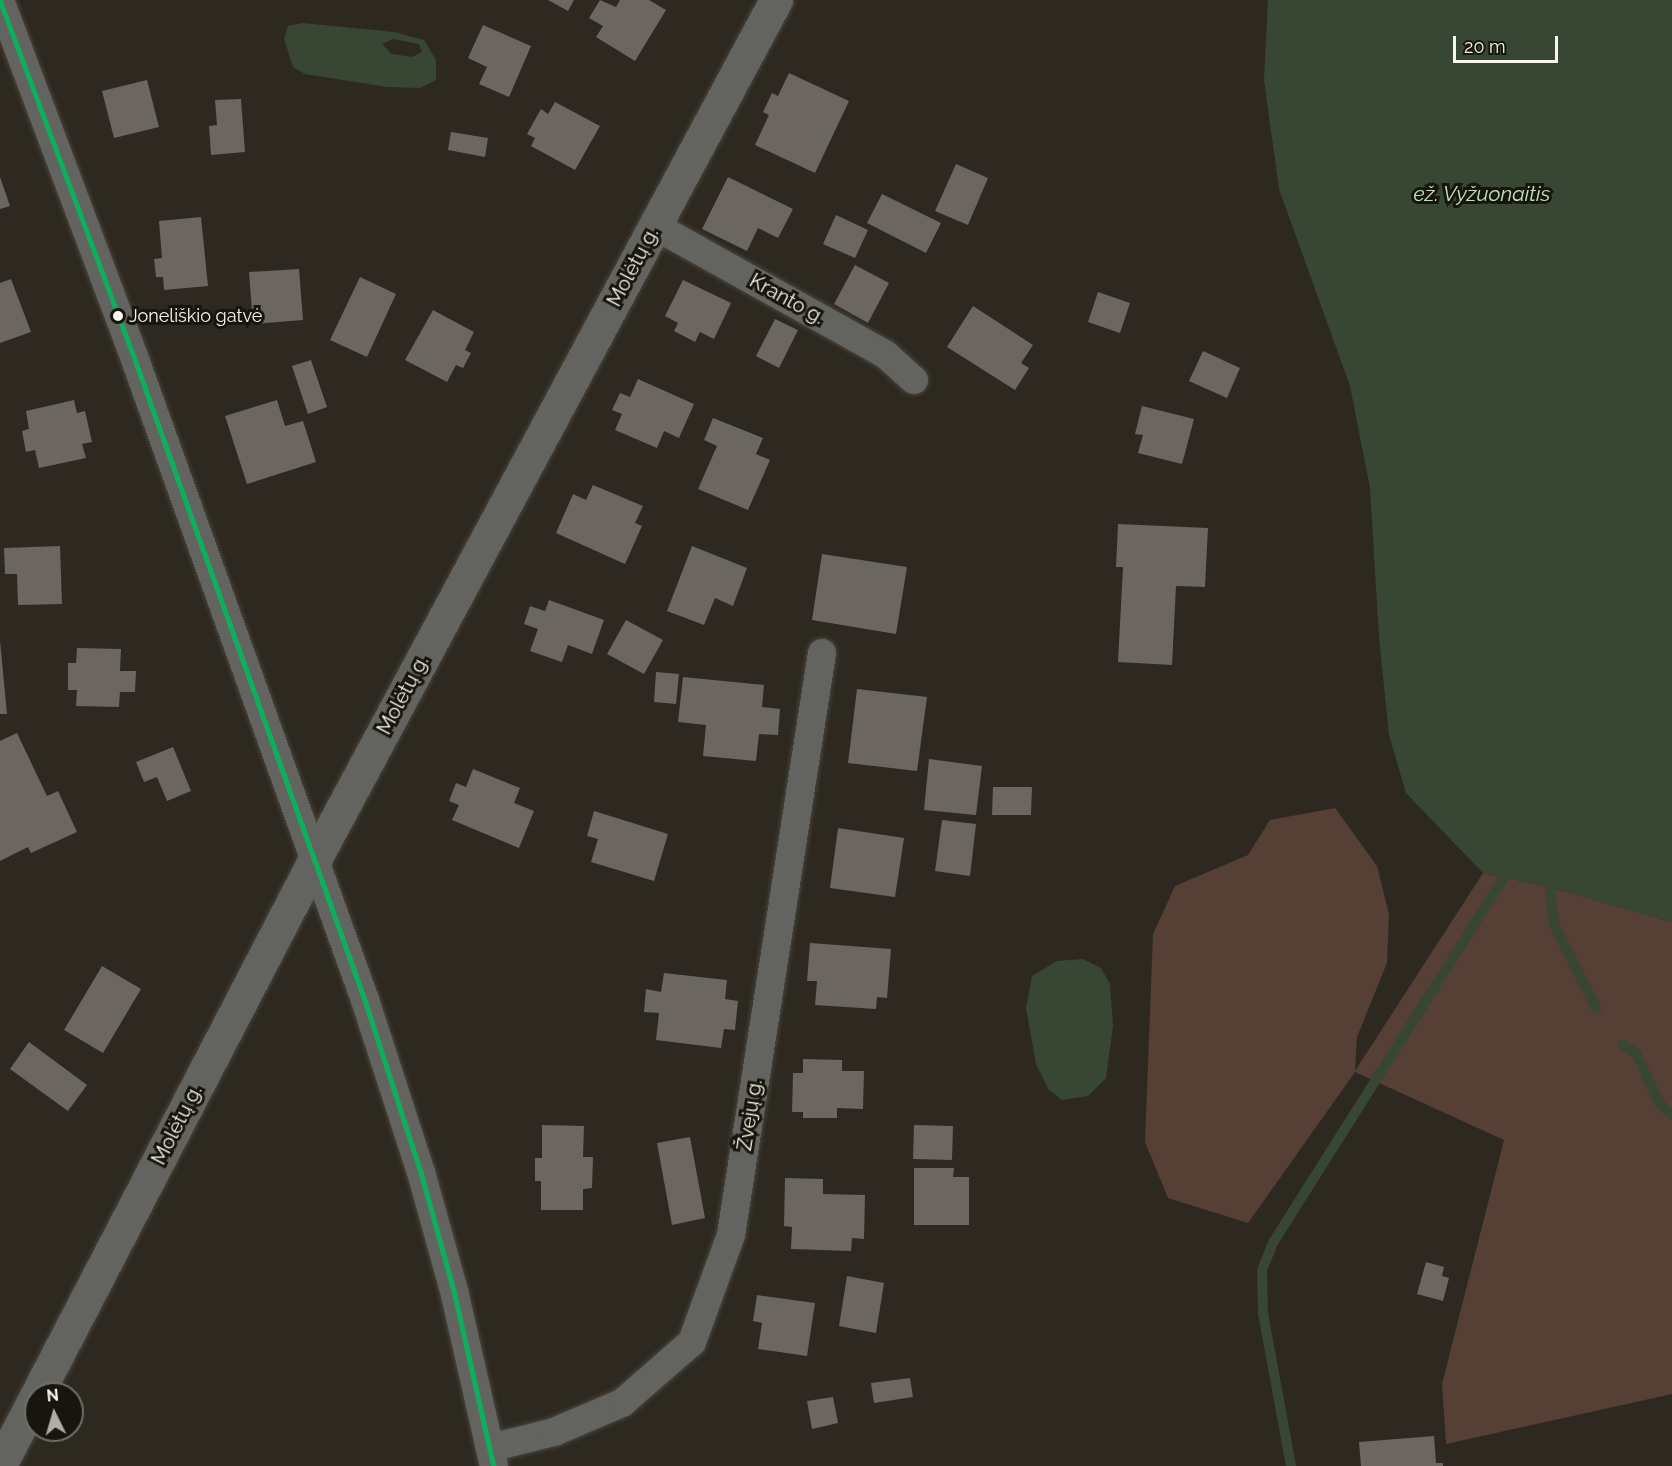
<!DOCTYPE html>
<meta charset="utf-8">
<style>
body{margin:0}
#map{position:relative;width:1672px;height:1466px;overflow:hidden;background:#2d2920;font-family:Raleway,sans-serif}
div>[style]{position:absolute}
.green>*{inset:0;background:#563f34}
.water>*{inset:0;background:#384733}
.stream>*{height:10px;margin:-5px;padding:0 5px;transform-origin:5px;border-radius:5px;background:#384733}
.building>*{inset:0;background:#6b665f}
.roads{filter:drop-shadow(0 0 2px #49453d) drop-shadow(0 0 2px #49453d)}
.minor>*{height:28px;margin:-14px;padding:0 14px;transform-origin:14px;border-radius:14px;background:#63635f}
.tertiary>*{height:33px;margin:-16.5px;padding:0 16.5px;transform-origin:16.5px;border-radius:16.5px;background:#63635f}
.bus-1>*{height:4.5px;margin:-2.25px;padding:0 2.25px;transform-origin:2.25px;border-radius:2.25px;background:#0daf5c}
.dots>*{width:16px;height:16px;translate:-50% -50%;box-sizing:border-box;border:3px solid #17150d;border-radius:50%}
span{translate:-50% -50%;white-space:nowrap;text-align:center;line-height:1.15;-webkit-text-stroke:6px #17150d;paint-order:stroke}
.bus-label{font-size:18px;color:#f8f5ea}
.left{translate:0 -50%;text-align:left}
.street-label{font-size:20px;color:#f8f5ea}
.water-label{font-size:21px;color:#c3e6b9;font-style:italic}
.north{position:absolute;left:24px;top:1382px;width:60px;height:60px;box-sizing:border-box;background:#17150d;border:2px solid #716f65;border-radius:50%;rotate:355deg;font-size:16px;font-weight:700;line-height:24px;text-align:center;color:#f8f5ea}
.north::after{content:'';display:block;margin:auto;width:21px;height:27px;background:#b1aea3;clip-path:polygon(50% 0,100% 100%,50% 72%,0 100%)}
.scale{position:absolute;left:1453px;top:36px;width:105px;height:27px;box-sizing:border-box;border:3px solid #f8f5ea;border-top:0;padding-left:8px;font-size:18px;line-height:21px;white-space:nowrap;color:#f8f5ea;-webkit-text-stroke:4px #17150d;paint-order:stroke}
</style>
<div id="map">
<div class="green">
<div style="clip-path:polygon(1335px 808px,1377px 866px,1389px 914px,1387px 963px,1357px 1037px,1355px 1071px,1483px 873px,1550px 887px,1672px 922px,1672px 1394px,1446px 1444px,1442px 1384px,1504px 1140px,1355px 1072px,1248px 1223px,1168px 1198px,1145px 1142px,1153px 934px,1175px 886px,1248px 855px,1270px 820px)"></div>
</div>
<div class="water">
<div style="clip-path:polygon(1268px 0,1672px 0,1672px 922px,1550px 887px,1483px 873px,1406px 793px,1389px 735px,1379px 638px,1370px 488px,1350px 386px,1279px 189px,1264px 80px)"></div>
<div style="clip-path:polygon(evenodd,302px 23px,394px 32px,424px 40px,436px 60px,436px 80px,420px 88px,387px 87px,305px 74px,293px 67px,284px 39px,288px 26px,302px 23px,393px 39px,419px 44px,422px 52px,412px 57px,392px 54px,382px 44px,393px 39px)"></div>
<div style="clip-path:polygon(1083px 959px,1101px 968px,1110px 984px,1113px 1026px,1106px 1078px,1088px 1096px,1062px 1100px,1049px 1090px,1036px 1064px,1026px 1008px,1032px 976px,1057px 961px)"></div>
</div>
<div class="stream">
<div style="left:1550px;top:887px;width:38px;rotate:84deg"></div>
<div style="left:1554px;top:925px;width:94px;rotate:62.9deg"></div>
<div style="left:1623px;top:1045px;width:15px;rotate:32deg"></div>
<div style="left:1636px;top:1053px;width:56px;rotate:64.8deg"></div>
<div style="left:1660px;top:1104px;width:16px;rotate:43deg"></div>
<div style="left:1291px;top:1466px;width:155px;rotate:-100.4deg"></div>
<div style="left:1263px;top:1314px;width:44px;rotate:-91.3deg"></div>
<div style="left:1262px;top:1270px;width:31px;rotate:-68deg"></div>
<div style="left:1274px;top:1241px;width:427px;rotate:-57.7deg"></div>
</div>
<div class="building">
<div style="clip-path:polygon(548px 0,574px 0,568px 11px)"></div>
<div style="clip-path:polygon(600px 0,616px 7px,620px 0,649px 0,666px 10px,635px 61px,596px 37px,603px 26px,589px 18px)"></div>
<div style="clip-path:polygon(483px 25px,531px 46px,509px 97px,479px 84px,487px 67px,468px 58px)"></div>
<div style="clip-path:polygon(789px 73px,849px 101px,815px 173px,755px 145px,769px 115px,763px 112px,772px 93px,778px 96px)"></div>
<div style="clip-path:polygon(147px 80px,159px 127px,114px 138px,102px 91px)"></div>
<div style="clip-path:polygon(241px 99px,245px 152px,211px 155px,209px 126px,217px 125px,215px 100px)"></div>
<div style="clip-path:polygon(555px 102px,600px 126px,575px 170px,531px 146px,535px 138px,527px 134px,541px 109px,548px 114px)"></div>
<div style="clip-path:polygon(451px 132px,488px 138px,485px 157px,448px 150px)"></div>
<div style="clip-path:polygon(956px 164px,988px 178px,968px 225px,935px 211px)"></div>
<div style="clip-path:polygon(0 177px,10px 206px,0 209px)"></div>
<div style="clip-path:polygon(728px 177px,793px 209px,778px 238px,758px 228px,747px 251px,702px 229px)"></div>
<div style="clip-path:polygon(882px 194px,941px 223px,926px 253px,867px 223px)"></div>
<div style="clip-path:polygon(836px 215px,868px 230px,855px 258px,823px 244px)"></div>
<div style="clip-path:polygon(201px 217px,208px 286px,164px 290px,163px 277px,156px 277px,154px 259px,162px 258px,159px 221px)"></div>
<div style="clip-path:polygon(855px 265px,889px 283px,868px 323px,834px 304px)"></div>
<div style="clip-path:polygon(299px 269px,303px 320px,253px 324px,249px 272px)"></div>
<div style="clip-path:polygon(360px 277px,396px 294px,367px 357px,330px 340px)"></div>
<div style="clip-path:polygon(11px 279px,31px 332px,0 343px,0 283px)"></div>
<div style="clip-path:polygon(683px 280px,731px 303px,714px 339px,700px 332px,695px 342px,674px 331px,678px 323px,665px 316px)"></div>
<div style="clip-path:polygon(1098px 292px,1130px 303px,1120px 333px,1088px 322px)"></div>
<div style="clip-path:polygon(973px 306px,1033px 345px,1021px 363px,1029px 368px,1015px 390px,947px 347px)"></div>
<div style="clip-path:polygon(433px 310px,474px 332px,465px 350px,471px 353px,463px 368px,456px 365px,447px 382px,405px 360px)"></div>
<div style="clip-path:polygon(775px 319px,798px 330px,779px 368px,756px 356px)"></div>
<div style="clip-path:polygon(1203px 351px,1240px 368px,1227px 398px,1189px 381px)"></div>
<div style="clip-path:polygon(311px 360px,327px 407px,308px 414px,292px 366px)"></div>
<div style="clip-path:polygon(638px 379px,694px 404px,679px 438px,664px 431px,657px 448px,615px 430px,622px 414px,612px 410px,620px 393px,630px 397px)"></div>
<div style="clip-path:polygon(74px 400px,77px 413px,85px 411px,92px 442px,82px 444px,86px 458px,39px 468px,35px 450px,26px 452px,22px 431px,29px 429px,26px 411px)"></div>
<div style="clip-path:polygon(277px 400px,285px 426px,303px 421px,316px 462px,247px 484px,225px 416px)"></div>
<div style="clip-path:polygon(1142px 406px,1194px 419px,1182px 464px,1138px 453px,1143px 435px,1135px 434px)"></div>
<div style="clip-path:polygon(713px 418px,763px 438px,756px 454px,770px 460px,748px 510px,698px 489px,717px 446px,704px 440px)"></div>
<div style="clip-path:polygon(593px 485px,643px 506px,635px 523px,642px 526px,625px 564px,556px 533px,573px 494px,586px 500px)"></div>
<div style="clip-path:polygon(1118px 524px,1208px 528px,1205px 587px,1176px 586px,1172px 665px,1118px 662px,1123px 567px,1116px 567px)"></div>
<div style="clip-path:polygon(60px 546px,62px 604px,18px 605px,17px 574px,5px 574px,4px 548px)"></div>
<div style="clip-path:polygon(692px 546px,747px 568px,733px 606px,715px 598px,704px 625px,667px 611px)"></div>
<div style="clip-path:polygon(822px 554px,907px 567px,896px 634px,812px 620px)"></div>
<div style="clip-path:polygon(549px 600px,604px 620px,592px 654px,568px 645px,562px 662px,530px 651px,538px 629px,524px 624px,530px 606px,545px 611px)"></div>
<div style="clip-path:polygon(626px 620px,663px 640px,644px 674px,607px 654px)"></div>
<div style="clip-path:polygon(0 641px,7px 714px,0 714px)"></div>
<div style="clip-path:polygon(77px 648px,121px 649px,120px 671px,136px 671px,135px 692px,120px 692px,119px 707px,76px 706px,77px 690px,68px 690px,68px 663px,76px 663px)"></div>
<div style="clip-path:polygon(656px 672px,679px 674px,676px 704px,654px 702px)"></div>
<div style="clip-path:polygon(683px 677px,764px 685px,762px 707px,780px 709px,778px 735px,759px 734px,756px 761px,703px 756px,706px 725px,678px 722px)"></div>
<div style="clip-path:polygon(857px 689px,927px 697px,917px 771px,848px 763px)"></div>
<div style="clip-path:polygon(17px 733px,47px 796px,58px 791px,77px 832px,31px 853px,28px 847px,0 861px,0 741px)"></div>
<div style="clip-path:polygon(173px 747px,191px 791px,167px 801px,157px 777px,144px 782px,136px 762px)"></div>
<div style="clip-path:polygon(929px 759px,982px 766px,976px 815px,924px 810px)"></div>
<div style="clip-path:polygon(473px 769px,520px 788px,514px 803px,534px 811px,519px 848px,452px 820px,459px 805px,449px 801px,456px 783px,466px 787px)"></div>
<div style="clip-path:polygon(993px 787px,1032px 787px,1031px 815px,992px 815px)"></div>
<div style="clip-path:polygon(594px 811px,668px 834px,654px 881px,591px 862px,598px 839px,587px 836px)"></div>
<div style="clip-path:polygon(942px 820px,976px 824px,970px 876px,935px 871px)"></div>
<div style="clip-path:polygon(838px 828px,904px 838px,895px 897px,830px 888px)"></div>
<div style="clip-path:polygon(810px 943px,891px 949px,887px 998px,877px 997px,876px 1009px,815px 1005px,817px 981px,807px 981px)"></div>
<div style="clip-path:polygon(102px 966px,141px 989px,103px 1053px,64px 1030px)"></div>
<div style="clip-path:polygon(664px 973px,727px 980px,725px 999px,738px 1001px,735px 1030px,724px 1029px,721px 1048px,656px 1040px,659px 1013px,644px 1012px,646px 989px,661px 992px)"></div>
<div style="clip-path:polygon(29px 1042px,87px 1085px,68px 1111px,10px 1069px)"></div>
<div style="clip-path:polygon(803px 1059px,842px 1060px,842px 1071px,864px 1071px,863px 1109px,837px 1108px,837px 1118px,803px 1118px,803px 1112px,792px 1112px,793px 1073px,803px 1073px)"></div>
<div style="clip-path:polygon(542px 1125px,584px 1126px,583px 1157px,593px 1157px,592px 1188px,583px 1189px,583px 1210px,541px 1210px,541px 1181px,535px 1181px,535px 1158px,542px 1158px)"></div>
<div style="clip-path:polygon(914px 1125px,953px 1126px,952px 1160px,913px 1159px)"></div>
<div style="clip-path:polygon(690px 1137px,705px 1218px,672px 1225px,657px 1143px)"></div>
<div style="clip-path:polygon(914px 1168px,954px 1168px,953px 1177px,969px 1177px,969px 1225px,914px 1225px)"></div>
<div style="clip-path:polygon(785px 1178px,823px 1179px,823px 1194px,865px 1195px,864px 1239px,852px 1238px,851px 1251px,791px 1249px,792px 1227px,784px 1226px)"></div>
<div style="clip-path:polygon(1426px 1262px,1444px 1267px,1442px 1276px,1449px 1278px,1443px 1301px,1417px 1294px)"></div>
<div style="clip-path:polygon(847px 1276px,884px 1283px,876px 1333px,839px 1326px)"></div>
<div style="clip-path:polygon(757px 1295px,815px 1303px,807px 1356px,758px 1349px,762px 1323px,753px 1321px)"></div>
<div style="clip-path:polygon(910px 1378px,913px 1397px,874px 1403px,871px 1383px)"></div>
<div style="clip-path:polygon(833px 1397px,838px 1423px,812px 1429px,807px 1401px)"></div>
<div style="clip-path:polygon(1434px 1436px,1436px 1463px,1443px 1463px,1443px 1466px,1361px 1466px,1359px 1442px)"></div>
</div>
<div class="roads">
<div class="minor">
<div style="left:0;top:0;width:390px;rotate:69.4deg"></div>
<div style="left:137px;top:365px;width:675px;rotate:70.25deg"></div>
<div style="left:365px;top:1000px;width:181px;rotate:72deg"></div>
<div style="left:421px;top:1172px;width:128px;rotate:74.5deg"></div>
<div style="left:455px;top:1295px;width:175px;rotate:77.2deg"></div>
<div style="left:655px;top:226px;width:263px;rotate:29.1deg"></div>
<div style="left:885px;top:354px;width:39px;rotate:42deg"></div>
<div style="left:490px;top:1448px;width:66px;rotate:-14deg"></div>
<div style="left:554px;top:1432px;width:74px;rotate:-23.1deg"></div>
<div style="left:622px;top:1403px;width:93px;rotate:-41.1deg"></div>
<div style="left:692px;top:1342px;width:114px;rotate:-70deg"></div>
<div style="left:731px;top:1235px;width:589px;rotate:-81.11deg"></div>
</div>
<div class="tertiary">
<div style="left:37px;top:1394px;width:603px;rotate:-62.54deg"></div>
<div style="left:315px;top:859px;width:975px;rotate:-61.78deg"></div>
<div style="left:0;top:1465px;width:78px;rotate:-62.4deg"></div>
</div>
</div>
<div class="bus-1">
<div style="left:0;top:0;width:390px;rotate:69.4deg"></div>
<div style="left:137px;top:365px;width:675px;rotate:70.25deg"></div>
<div style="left:365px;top:1000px;width:181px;rotate:72deg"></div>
<div style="left:421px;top:1172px;width:128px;rotate:74.5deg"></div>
<div style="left:455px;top:1295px;width:175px;rotate:77.2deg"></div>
</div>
<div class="dots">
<div style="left:118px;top:316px;background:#f8f5ea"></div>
</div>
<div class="bus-label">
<span class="left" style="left:129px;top:316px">Joneliškio gatvė</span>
</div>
<div class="street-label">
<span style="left:633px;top:267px;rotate:-62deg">Molėtų g.</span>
<span style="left:787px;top:299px;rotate:29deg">Kranto g.</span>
<span style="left:403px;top:695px;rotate:-62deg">Molėtų g.</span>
<span style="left:750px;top:1115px;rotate:-81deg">Žvejų g.</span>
<span style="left:177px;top:1125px;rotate:-63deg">Molėtų g.</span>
</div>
<div class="water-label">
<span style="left:1482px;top:194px">ež. Vyžuonaitis</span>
</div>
<div class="north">N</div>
<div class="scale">20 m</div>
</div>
